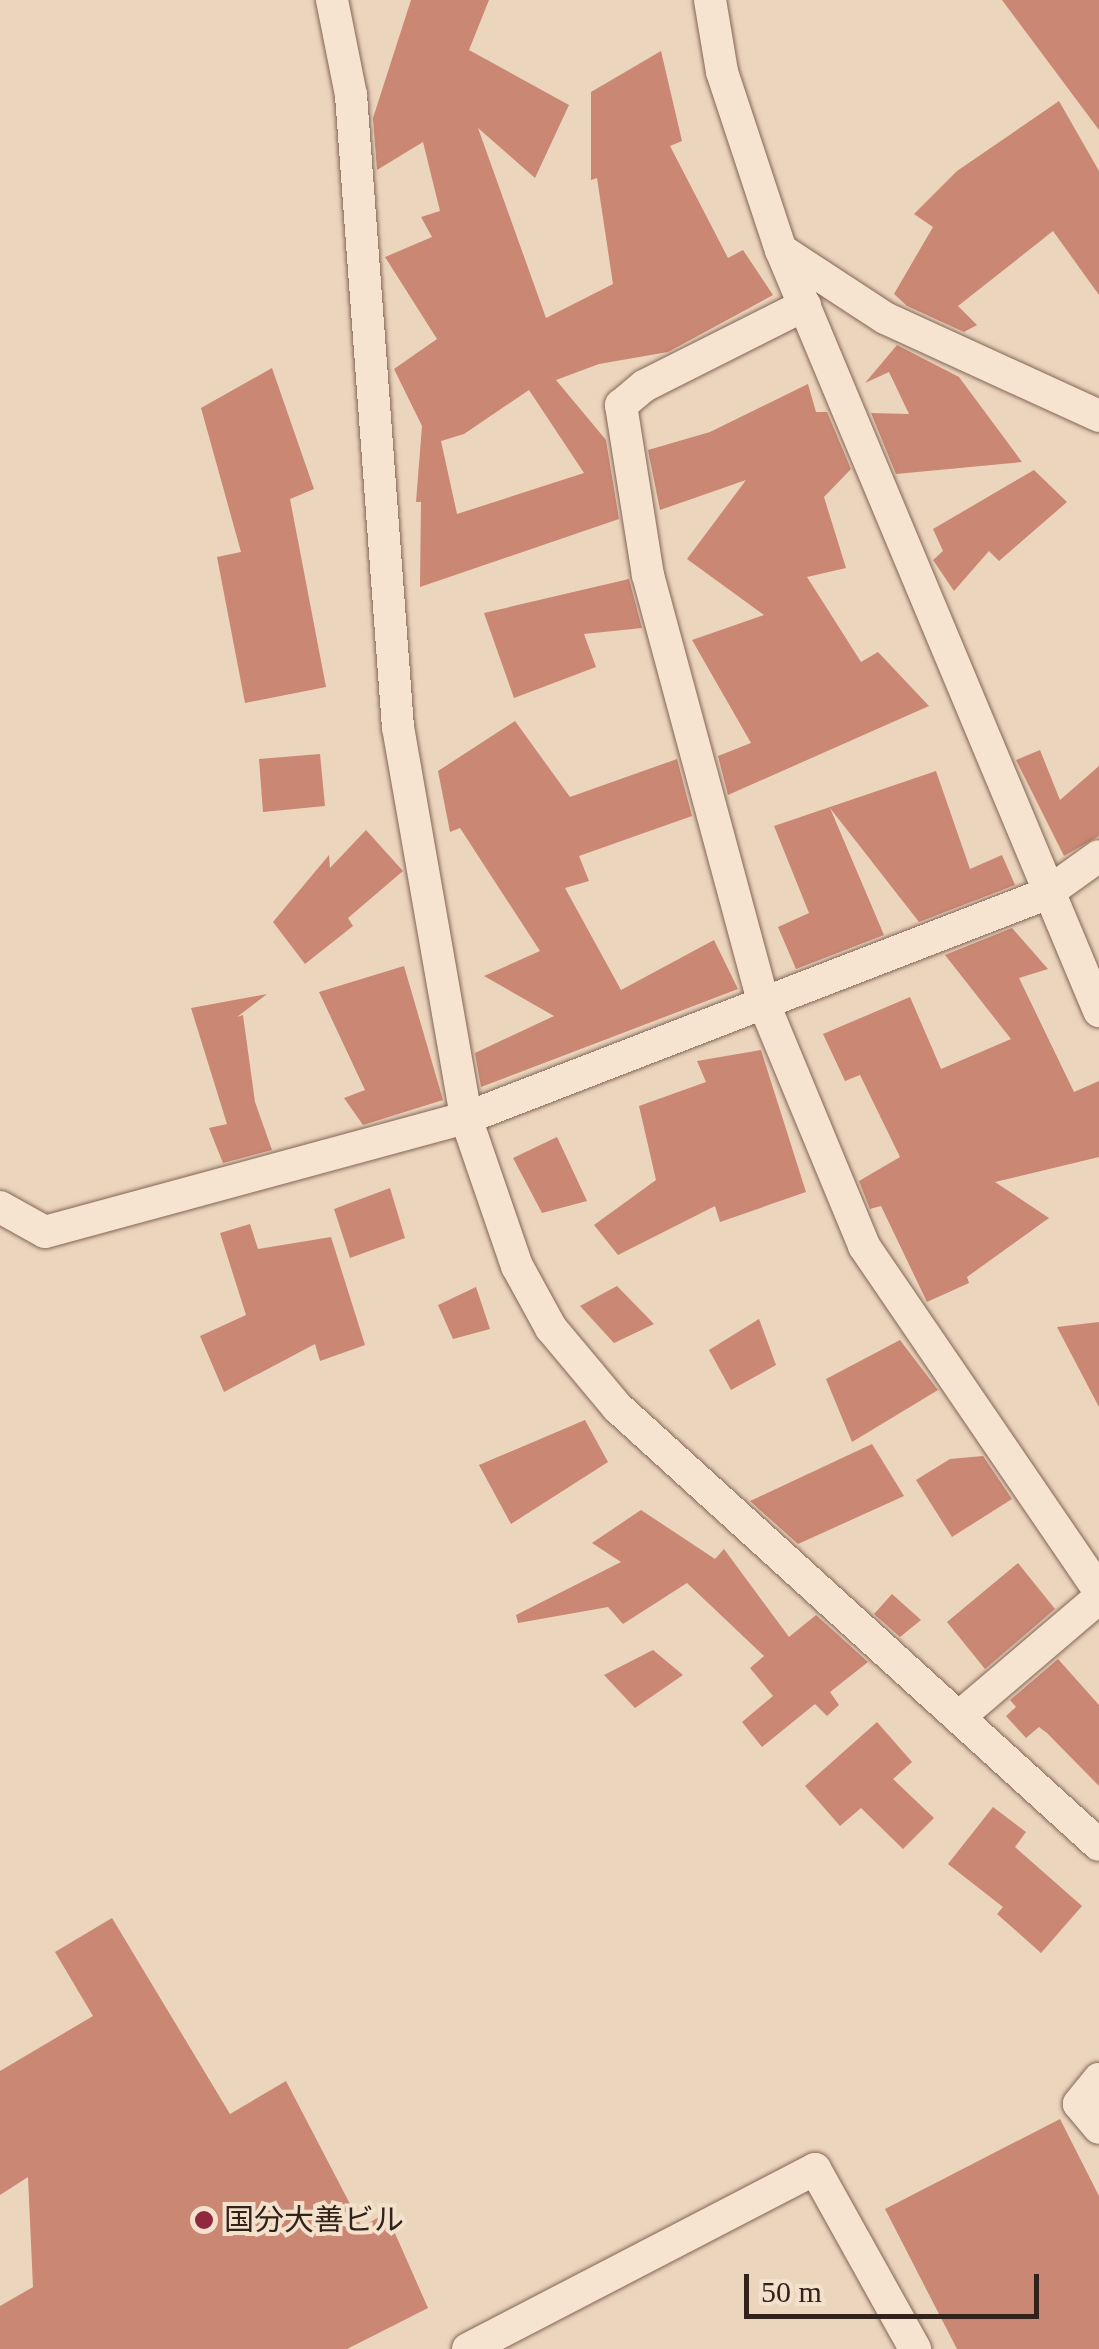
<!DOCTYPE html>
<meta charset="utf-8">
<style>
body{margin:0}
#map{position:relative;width:1099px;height:2349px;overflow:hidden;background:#ecd5bd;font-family:"Times New Roman","Noto Sans JP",serif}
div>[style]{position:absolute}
.building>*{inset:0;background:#c98774}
.roads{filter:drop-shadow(0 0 2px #836657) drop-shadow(0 0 2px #836657)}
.street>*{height:32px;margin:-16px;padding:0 16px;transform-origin:16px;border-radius:16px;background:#f7e4d0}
.dots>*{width:28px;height:28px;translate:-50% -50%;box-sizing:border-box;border:5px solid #f3e1cc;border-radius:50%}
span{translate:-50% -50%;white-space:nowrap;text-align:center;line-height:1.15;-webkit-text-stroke:8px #f3e1cc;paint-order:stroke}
.poi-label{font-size:30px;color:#32221b}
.left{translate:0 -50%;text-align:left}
.scale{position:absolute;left:744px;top:2274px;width:295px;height:45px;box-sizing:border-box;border:5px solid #32221b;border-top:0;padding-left:12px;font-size:30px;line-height:35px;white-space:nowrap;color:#32221b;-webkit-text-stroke:8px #f3e1cc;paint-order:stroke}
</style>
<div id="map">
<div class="building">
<div style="clip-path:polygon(evenodd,411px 0,489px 0,469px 50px,569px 105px,535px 178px,478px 128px,546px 318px,613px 284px,597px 178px,591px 180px,591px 92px,661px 51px,682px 141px,670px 146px,728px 258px,743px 250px,773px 295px,668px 352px,599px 364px,556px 380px,606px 440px,619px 519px,420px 587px,421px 502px,416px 502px,422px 426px,394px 369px,437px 339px,385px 257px,432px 237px,421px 217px,440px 211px,423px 142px,377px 170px,373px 118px,411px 0,529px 390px,584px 473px,457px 514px,441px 441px,464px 434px,529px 390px)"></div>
<div style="clip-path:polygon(1002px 0,1099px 0,1099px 130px)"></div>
<div style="clip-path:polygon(1059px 101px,1099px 171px,1099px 295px,1053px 231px,958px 306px,977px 325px,964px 332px,907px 306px,894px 294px,933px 227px,914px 214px,957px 171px)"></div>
<div style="clip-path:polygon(897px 345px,959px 377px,1022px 462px,896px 474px,871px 413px,909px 414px,889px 372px,865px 383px)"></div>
<div style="clip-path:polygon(272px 368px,314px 489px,290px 499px,326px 687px,245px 703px,217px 557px,241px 552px,201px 408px)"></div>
<div style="clip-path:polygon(808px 384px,816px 412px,827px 412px,851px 469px,824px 497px,846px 568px,807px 577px,861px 662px,878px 652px,929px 706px,728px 795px,718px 756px,751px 743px,692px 640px,764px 615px,687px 559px,746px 480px,660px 510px,648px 450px,710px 432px)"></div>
<div style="clip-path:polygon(1034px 470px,1067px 502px,999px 561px,989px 551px,954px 591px,933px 560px,943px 551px,933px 529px)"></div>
<div style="clip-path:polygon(629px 579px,642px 628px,584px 634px,596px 667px,514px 698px,484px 613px)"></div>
<div style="clip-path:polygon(515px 721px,570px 797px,677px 759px,692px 816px,579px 856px,589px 881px,565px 888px,621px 990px,714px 940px,738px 989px,481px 1087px,475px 1053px,554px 1016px,484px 976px,540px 951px,460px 828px,450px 832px,438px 771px)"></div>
<div style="clip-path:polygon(1040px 750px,1060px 800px,1099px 766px,1099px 836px,1064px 856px,1016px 760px)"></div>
<div style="clip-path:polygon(320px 754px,325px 806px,263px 812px,259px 759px)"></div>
<div style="clip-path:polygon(936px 771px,970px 869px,1002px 855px,1015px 885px,919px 922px,830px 808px,884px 935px,796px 969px,778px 927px,809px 913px,774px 826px)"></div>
<div style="clip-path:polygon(366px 830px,403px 871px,348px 918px,353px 926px,305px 964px,273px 922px,329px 855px,330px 868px)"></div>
<div style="clip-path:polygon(1012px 928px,1048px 969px,1019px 978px,1074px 1092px,1099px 1081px,1099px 1157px,995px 1182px,1049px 1218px,967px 1277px,969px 1283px,927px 1302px,881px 1206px,870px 1209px,859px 1181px,900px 1157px,860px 1075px,845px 1081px,823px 1034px,910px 997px,941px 1069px,1011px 1039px,945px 955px)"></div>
<div style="clip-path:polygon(404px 966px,443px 1100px,363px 1125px,344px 1098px,365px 1090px,319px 992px)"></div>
<div style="clip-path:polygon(267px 994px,237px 1017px,243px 1015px,255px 1102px,272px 1150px,223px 1163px,209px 1128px,227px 1124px,191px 1008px)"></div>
<div style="clip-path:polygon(761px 1050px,806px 1192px,720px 1222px,715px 1206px,618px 1255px,594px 1225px,656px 1180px,639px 1106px,706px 1082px,697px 1061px)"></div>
<div style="clip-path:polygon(557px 1137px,587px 1201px,542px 1213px,513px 1158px)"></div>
<div style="clip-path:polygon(390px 1188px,405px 1238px,350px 1258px,334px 1209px)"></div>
<div style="clip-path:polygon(250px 1224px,258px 1249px,331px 1237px,365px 1345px,320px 1361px,315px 1344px,224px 1392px,200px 1336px,246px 1315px,220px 1233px)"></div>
<div style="clip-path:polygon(617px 1286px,654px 1324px,614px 1343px,580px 1306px)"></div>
<div style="clip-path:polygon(476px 1287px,490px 1329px,453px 1339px,438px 1305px)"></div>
<div style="clip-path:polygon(759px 1319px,776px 1365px,731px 1390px,709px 1350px)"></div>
<div style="clip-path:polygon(1099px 1322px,1099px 1407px,1057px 1327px)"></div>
<div style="clip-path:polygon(900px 1340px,938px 1390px,852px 1442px,826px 1379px)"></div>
<div style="clip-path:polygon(585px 1420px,608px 1462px,511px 1524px,479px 1465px)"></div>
<div style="clip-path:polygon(872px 1444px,904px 1496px,798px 1544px,750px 1501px)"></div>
<div style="clip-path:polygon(983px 1456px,1012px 1499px,952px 1537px,916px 1480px,950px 1459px)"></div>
<div style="clip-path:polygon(641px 1510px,715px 1559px,724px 1549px,789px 1637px,816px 1615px,868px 1662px,830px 1692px,839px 1705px,827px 1716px,815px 1704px,762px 1747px,742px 1722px,773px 1696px,750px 1668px,764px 1656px,687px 1583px,623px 1624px,608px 1607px,518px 1623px,516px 1615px,621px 1562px,592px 1543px)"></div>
<div style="clip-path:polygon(1018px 1563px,1055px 1609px,985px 1669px,947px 1622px)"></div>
<div style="clip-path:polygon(892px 1594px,921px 1620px,900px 1637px,874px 1614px)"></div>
<div style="clip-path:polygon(653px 1650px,683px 1675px,635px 1708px,604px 1675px)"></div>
<div style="clip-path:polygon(1058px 1659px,1099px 1705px,1099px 1786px,1047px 1733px,1039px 1727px,1026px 1738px,1006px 1716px,1016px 1707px,1010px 1700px)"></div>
<div style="clip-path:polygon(877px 1722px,912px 1762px,893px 1779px,934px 1818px,903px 1849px,861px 1808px,840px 1826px,805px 1786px)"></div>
<div style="clip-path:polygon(993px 1807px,1026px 1832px,1015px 1847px,1082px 1906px,1041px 1953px,997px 1914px,1003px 1907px,948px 1864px)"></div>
<div style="clip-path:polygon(112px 1918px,230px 2114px,286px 2081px,362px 2227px,386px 2213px,428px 2308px,347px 2349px,0 2349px,0 2306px,33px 2287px,28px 2177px,0 2195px,0 2071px,93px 2016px,55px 1952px)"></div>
<div style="clip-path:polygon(1060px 2119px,1099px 2196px,1099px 2349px,957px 2349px,885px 2209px)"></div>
</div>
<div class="roads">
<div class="street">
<div style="left:332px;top:0;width:97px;rotate:78.7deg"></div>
<div style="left:351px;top:95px;width:634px;rotate:85.75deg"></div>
<div style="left:398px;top:727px;width:397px;rotate:80.1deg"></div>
<div style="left:466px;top:1118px;width:157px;rotate:71deg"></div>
<div style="left:517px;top:1266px;width:71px;rotate:61.3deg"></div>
<div style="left:551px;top:1328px;width:103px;rotate:50.1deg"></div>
<div style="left:617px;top:1407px;width:651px;rotate:42.26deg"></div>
<div style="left:710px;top:0;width:73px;rotate:80.5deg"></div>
<div style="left:722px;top:72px;width:188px;rotate:71.7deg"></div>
<div style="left:781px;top:250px;width:825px;rotate:67.32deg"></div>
<div style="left:781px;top:250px;width:124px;rotate:33.2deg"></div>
<div style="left:885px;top:318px;width:235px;rotate:24.6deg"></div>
<div style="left:805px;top:305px;width:180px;rotate:153.3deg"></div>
<div style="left:644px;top:386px;width:30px;rotate:140deg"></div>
<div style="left:621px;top:405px;width:172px;rotate:81deg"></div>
<div style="left:648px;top:575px;width:444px;rotate:74.9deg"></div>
<div style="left:764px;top:1004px;width:262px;rotate:67.5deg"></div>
<div style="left:864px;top:1246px;width:417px;rotate:55.7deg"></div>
<div style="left:0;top:1207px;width:51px;rotate:29.1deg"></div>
<div style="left:45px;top:1232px;width:436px;rotate:-15.2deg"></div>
<div style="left:466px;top:1118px;width:622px;rotate:-21.12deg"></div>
<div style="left:1046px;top:894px;width:65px;rotate:-35.6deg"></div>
<div style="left:959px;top:1717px;width:184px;rotate:-40.4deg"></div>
<div style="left:1099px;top:2079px;width:32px;rotate:129deg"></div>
<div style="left:1079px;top:2104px;width:31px;rotate:50deg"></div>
<div style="left:468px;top:2349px;width:391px;rotate:-27.4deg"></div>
<div style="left:815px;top:2169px;width:206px;rotate:60.9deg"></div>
</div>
</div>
<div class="dots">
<div style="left:204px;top:2220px;background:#8f293e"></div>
</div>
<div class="poi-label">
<span class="left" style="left:224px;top:2220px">国分大善ビル</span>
</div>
<div class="scale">50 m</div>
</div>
